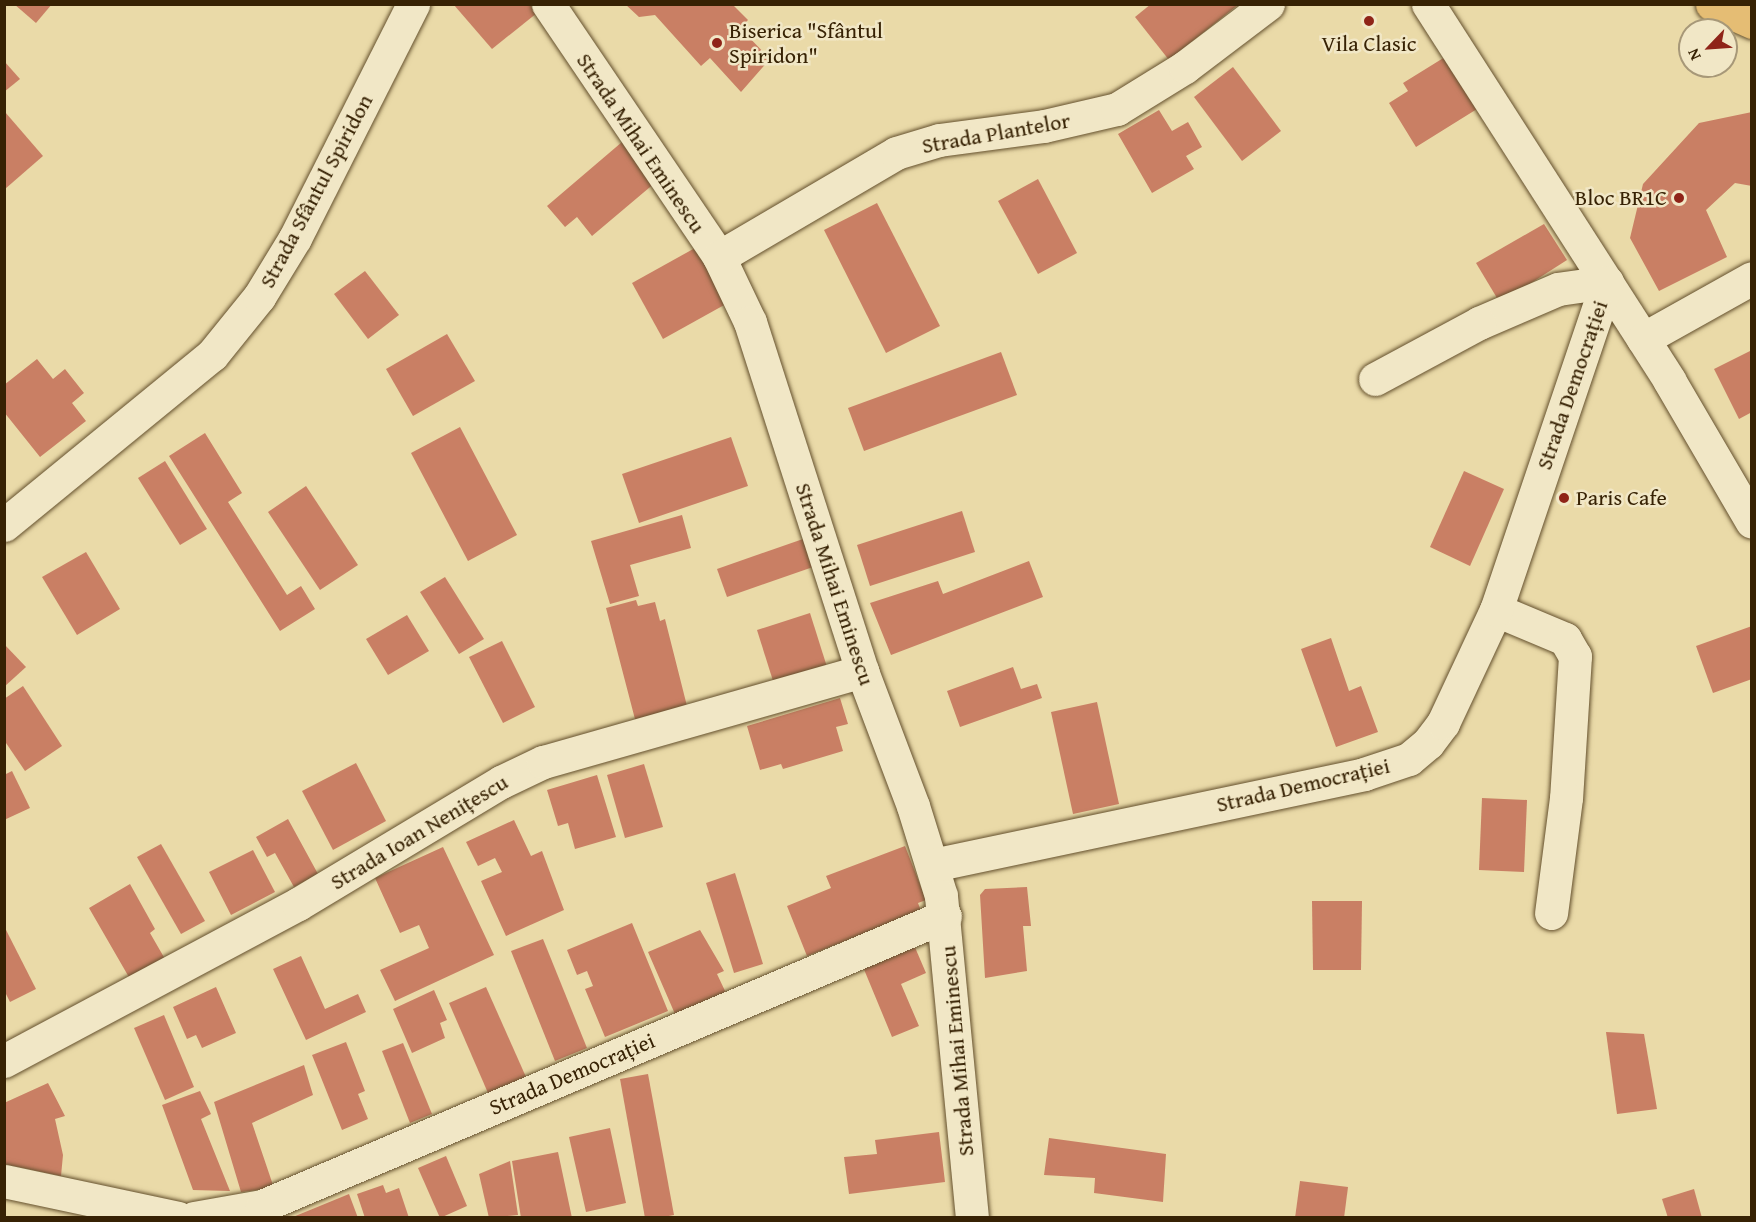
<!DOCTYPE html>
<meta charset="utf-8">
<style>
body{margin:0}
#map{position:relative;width:1756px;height:1222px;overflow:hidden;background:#eadaa8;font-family:"Gentium Book Plus",serif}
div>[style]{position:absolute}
.building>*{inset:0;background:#c97f64}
.roads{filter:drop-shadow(0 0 2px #64502d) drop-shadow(0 0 2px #64502d)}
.minor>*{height:33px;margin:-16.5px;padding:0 16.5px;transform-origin:16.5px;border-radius:16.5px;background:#f1e7c6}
.major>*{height:33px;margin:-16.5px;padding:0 16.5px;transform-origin:16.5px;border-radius:16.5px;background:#e5bd74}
.dots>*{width:16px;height:16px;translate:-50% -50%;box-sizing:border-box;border:3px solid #f1e7c6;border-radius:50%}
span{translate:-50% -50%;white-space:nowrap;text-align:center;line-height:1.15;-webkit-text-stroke:5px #f1e7c6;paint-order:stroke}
.poi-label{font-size:22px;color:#372204}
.left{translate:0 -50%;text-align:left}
.right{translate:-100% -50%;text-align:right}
.street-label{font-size:22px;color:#372204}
.frame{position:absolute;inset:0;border:6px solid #372204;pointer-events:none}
.north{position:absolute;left:1678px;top:18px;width:60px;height:60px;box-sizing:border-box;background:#f1e7c6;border:2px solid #a79878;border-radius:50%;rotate:245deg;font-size:16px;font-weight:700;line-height:24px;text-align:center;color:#372204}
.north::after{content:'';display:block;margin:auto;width:21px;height:27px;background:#8f2418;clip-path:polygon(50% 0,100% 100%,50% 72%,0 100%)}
</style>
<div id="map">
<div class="building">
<div style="clip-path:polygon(14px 4px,52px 4px,36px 23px)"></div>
<div style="clip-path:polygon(625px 4px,732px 4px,748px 20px,740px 28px,770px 59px,741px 92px,710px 58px,701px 66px,655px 15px,639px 17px)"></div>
<div style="clip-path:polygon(1151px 4px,1239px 4px,1169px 60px,1135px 17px)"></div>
<div style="clip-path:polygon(454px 5px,530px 5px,537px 13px,492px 49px)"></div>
<div style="clip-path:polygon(1445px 57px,1477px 109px,1416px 147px,1389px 103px,1408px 91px,1403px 83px)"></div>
<div style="clip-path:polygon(4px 61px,20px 79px,4px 92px)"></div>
<div style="clip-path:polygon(1233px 67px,1281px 131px,1242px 161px,1194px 97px)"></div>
<div style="clip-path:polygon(1159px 110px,1172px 131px,1188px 122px,1202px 147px,1186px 156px,1194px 169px,1152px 193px,1118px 134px)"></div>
<div style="clip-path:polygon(5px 112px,43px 156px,5px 189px)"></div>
<div style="clip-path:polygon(1752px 112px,1752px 186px,1735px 183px,1706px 210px,1727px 257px,1659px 291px,1630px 238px,1643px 184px,1699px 123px)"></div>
<div style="clip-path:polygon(622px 142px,656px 182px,592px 236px,577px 217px,565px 227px,547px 206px)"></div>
<div style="clip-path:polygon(1038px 179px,1077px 253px,1038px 274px,998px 201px)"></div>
<div style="clip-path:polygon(877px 203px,940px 326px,886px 353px,824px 230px)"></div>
<div style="clip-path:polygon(1544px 224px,1567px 260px,1500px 303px,1476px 263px)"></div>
<div style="clip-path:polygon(695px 248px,726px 304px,663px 339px,632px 283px)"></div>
<div style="clip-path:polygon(365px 271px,399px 315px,368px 339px,334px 294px)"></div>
<div style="clip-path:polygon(447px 334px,475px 381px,413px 416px,386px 369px)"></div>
<div style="clip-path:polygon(1752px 350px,1752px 412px,1739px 419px,1714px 369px)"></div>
<div style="clip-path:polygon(1001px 352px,1017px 395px,864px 451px,848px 408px)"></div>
<div style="clip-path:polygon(37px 359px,53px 379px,65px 369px,84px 393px,72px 403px,86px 421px,40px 457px,4px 412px,4px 385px)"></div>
<div style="clip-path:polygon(460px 427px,517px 535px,468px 561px,411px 453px)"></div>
<div style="clip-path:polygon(205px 433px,242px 493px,228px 502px,287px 595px,301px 586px,315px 609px,280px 631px,169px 456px)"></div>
<div style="clip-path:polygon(731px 437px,748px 486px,639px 523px,622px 474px)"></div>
<div style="clip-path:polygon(165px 461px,207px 529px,180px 545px,138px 478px)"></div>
<div style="clip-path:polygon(1464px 471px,1504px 489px,1470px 566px,1430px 547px)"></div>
<div style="clip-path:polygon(306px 486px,358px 565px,320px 590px,268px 512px)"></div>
<div style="clip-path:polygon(962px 511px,975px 552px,870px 586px,857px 545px)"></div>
<div style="clip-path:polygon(682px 515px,691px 548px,630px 565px,639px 596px,610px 604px,591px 541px)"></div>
<div style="clip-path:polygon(803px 539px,813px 567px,727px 597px,717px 569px)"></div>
<div style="clip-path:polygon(86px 552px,120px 609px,77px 635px,42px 577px)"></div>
<div style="clip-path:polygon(1029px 561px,1043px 597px,891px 655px,870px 603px,938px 581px,943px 594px)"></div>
<div style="clip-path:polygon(445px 577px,484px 639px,459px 654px,420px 592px)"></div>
<div style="clip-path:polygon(636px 600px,638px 606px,655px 602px,660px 621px,665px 619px,688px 710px,636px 723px,606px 608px)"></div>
<div style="clip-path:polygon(810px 613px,827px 667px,774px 684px,757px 630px)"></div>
<div style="clip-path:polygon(407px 615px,429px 651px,388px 675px,366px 639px)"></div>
<div style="clip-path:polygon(1752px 626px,1752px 679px,1713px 693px,1696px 646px)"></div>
<div style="clip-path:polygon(1331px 638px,1349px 691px,1361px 686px,1378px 732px,1336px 747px,1301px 649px)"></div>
<div style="clip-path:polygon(502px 641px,535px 707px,503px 723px,469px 657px)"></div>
<div style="clip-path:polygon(4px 644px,26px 667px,4px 687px)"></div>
<div style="clip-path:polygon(1013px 667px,1021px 689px,1037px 684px,1042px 698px,960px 727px,947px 691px)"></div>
<div style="clip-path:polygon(23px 686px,62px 746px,25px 771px,4px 740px,4px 699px)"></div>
<div style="clip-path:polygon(840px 698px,848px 724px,836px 727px,843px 751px,783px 769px,781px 764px,760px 770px,747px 726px)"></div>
<div style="clip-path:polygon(1097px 702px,1119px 804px,1073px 814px,1051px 712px)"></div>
<div style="clip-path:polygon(356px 763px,386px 821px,333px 850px,302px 791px)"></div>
<div style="clip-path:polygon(644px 764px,663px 827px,625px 838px,607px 775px)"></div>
<div style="clip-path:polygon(12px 771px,30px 808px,4px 820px,4px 775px)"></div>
<div style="clip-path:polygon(597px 775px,616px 837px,575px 849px,568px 823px,558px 826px,547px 790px)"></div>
<div style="clip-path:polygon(1482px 798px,1527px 800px,1524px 872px,1479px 870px)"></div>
<div style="clip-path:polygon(288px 819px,318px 874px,294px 887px,275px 853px,267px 857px,256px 837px)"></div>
<div style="clip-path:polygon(514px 820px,531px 856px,542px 851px,564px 910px,506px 936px,481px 881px,502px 872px,495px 858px,478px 866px,466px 842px)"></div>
<div style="clip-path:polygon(161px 844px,205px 921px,181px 934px,137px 857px)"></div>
<div style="clip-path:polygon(905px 846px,926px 900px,918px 903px,921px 911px,807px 956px,787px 906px,831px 888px,826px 876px)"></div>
<div style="clip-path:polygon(443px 847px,494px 955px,395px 1001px,380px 970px,429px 948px,419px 925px,400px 933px,375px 878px)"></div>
<div style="clip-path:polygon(253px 850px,275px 892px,231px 915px,209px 872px)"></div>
<div style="clip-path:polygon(735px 873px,763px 964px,734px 973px,706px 883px)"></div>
<div style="clip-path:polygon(130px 884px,155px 929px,150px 933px,165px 959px,130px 979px,89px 908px)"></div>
<div style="clip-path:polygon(1027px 887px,1031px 926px,1023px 926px,1027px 971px,985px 978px,980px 895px,985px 889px)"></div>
<div style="clip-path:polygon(1312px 901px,1362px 901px,1361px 970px,1313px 970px)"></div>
<div style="clip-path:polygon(632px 923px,668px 1011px,605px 1037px,585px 989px,593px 986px,587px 971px,577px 975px,567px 950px)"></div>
<div style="clip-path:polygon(4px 926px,36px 989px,10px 1002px,4px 990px)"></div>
<div style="clip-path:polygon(700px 930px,724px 971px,717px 974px,726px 993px,675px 1014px,648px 952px)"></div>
<div style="clip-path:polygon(543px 939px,587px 1048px,555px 1061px,511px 951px)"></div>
<div style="clip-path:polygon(914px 945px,926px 973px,901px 984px,919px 1026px,892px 1037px,863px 967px)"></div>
<div style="clip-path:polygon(301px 956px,325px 1009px,358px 994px,366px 1012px,306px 1040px,273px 969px)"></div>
<div style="clip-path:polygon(216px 987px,236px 1033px,202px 1048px,196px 1035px,187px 1039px,173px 1007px)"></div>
<div style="clip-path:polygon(486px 987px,526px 1077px,488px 1093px,449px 1003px)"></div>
<div style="clip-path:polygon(434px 990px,447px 1020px,440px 1023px,445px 1038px,412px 1053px,393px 1009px)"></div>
<div style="clip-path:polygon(164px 1015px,194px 1087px,165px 1100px,134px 1028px)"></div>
<div style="clip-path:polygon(1606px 1032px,1644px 1034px,1657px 1109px,1617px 1114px)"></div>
<div style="clip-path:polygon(346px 1042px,365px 1091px,358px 1094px,368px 1119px,342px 1130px,312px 1055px)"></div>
<div style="clip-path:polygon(403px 1043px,432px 1114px,410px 1123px,382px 1051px)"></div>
<div style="clip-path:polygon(304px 1065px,313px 1095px,252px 1123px,274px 1188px,241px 1192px,214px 1102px)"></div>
<div style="clip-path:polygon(648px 1074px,674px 1215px,658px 1218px,645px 1218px,620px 1079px)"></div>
<div style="clip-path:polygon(48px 1083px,65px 1116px,55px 1119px,63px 1155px,61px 1176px,4px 1164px,4px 1103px)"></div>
<div style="clip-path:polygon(200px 1091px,211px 1114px,201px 1119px,230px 1191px,193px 1190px,162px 1105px)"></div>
<div style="clip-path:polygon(610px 1128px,626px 1203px,586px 1212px,569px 1137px)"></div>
<div style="clip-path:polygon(939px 1132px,945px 1182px,849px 1194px,844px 1157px,877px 1154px,875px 1140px)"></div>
<div style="clip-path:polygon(1049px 1138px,1166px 1154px,1163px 1202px,1094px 1193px,1095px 1178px,1044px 1175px)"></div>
<div style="clip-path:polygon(558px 1152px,572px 1218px,521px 1218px,512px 1161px)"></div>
<div style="clip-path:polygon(446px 1156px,467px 1206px,440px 1218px,418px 1168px)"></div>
<div style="clip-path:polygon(510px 1161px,518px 1215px,489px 1218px,479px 1174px)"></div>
<div style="clip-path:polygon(1300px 1181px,1348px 1187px,1344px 1218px,1295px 1218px)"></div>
<div style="clip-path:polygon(383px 1185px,386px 1193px,399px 1188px,409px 1218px,365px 1218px,357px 1194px)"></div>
<div style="clip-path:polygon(1694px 1189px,1702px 1218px,1668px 1218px,1662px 1199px)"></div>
<div style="clip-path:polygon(349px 1194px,358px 1218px,293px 1218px,293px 1217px)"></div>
</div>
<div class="roads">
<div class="minor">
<div style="left:548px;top:4px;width:305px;rotate:55.9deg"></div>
<div style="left:719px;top:257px;width:72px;rotate:64.5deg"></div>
<div style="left:750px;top:322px;width:367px;rotate:72.2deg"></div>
<div style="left:862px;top:671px;width:144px;rotate:69.3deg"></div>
<div style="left:913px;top:806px;width:94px;rotate:72.7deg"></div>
<div style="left:941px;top:896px;width:323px;rotate:84.5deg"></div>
<div style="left:1428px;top:4px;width:447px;rotate:57.3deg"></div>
<div style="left:1669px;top:380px;width:164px;rotate:59.7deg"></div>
<div style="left:719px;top:257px;width:205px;rotate:-30.4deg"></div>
<div style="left:896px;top:153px;width:45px;rotate:-16.8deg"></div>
<div style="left:939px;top:140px;width:106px;rotate:-7.6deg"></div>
<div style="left:1044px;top:126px;width:75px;rotate:-13.1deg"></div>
<div style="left:1117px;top:109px;width:80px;rotate:-31.7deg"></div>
<div style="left:1185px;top:67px;width:104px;rotate:-37.2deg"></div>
<div style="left:1643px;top:339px;width:125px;rotate:-29.2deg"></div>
<div style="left:4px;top:525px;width:269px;rotate:-39.3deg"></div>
<div style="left:212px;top:355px;width:75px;rotate:-51deg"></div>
<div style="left:259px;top:297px;width:69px;rotate:-58.6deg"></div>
<div style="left:295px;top:238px;width:262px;rotate:-63.2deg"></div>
<div style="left:1496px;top:610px;width:75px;rotate:22.8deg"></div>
<div style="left:1565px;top:639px;width:20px;rotate:60deg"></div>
<div style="left:1575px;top:656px;width:142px;rotate:93.6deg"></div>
<div style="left:1566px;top:798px;width:116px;rotate:97.4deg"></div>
<div style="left:933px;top:865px;width:441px;rotate:-11.9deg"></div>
<div style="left:1364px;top:774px;width:47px;rotate:-18.4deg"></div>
<div style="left:1409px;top:759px;width:25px;rotate:-40deg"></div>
<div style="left:1428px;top:743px;width:25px;rotate:-53deg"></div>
<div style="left:1443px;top:723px;width:125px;rotate:-64.9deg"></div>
<div style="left:1496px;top:610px;width:346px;rotate:-71.3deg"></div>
<div style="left:1607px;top:282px;width:49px;rotate:171.9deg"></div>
<div style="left:1558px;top:289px;width:86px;rotate:156.7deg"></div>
<div style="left:1479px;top:323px;width:118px;rotate:151.7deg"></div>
<div style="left:4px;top:1061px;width:333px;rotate:-28.1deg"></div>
<div style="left:298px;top:904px;width:237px;rotate:-31deg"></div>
<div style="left:501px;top:782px;width:47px;rotate:-25.5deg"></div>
<div style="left:543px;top:762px;width:332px;rotate:-15.9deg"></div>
<div style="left:4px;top:1181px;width:178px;rotate:12deg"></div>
<div style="left:194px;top:1218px;width:69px;rotate:-10deg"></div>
<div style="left:262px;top:1206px;width:742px;rotate:-23.01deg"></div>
</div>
<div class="major">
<div style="left:1712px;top:4px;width:44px;rotate:24.2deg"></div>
</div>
</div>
<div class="dots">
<div style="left:1369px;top:21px;background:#8f2418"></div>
<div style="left:717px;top:43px;background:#8f2418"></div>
<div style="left:1679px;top:198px;background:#8f2418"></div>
<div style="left:1564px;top:498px;background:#8f2418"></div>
</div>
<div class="poi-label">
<span class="left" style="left:729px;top:43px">Biserica "Sfântul<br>Spiridon"</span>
<span style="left:1369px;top:44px">Vila Clasic</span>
<span class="right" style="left:1667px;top:198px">Bloc BR1C</span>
<span class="left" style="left:1576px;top:498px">Paris Cafe</span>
</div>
<div class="street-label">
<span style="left:996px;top:133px;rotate:-10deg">Strada Plantelor</span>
<span style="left:641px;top:143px;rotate:56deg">Strada Mihai Eminescu</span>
<span style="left:316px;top:191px;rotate:-62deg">Strada Sfântul Spiridon</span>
<span style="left:1572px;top:385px;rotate:-71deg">Strada Democrației</span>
<span style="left:835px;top:584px;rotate:72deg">Strada Mihai Eminescu</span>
<span style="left:1303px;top:785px;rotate:-13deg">Strada Democrației</span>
<span style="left:419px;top:832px;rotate:-31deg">Strada Ioan Nenițescu</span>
<span style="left:957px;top:1051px;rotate:-95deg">Strada Mihai Eminescu</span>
<span style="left:572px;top:1074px;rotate:-23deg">Strada Democrației</span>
</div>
<div class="frame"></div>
<div class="north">N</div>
</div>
